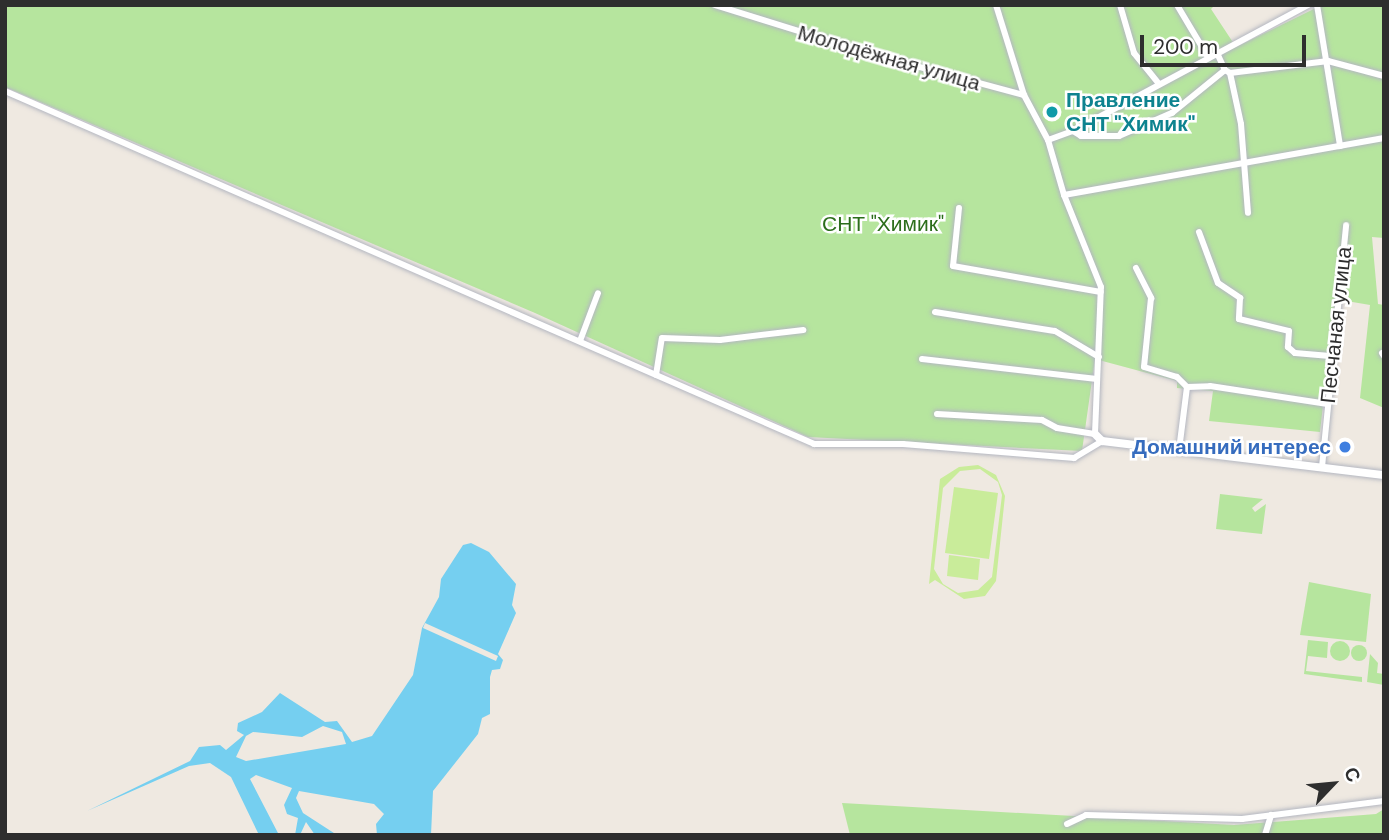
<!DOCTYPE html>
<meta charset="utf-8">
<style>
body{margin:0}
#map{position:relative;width:1389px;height:840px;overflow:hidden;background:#efe9e1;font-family:"DM Sans",sans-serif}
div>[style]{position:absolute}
.green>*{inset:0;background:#b6e59e}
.round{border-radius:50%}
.pitch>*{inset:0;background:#c9ec9a}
.water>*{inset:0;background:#75cff0}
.pier>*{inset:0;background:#efe9e1}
.roads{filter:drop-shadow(0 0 2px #b4b7c1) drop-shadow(0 0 2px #b4b7c1)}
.minor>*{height:6px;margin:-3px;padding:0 3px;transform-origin:3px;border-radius:3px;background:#fff}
.tertiary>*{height:8px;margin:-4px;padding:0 4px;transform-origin:4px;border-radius:4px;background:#fff}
.dots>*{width:19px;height:19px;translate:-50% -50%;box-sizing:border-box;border:4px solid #fff;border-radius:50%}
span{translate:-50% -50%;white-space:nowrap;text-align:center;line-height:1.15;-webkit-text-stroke:5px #fff;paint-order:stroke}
.street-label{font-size:21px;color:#2e2e2e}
.culture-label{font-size:21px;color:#0d838f;font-weight:700}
.left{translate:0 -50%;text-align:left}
.park-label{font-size:21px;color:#2c6e1b}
.shop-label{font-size:21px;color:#366cbe;font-weight:700}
.right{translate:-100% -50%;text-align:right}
.frame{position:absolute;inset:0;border:7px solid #2e2e2e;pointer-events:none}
.north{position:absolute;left:1298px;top:749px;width:70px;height:70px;-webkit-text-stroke:5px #fff;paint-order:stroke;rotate:64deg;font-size:19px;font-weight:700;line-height:28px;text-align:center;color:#2e2e2e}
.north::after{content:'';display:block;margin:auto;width:24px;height:32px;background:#2e2e2e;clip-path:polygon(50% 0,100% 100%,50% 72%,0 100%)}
.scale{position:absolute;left:1140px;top:35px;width:166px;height:32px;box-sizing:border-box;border:4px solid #2e2e2e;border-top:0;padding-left:9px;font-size:21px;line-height:24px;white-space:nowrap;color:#2e2e2e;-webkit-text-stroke:5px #fff;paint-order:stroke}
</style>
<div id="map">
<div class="green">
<div style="clip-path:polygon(5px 5px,1215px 5px,1211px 9px,1236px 47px,1322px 5px,1384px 5px,1384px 238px,1372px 237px,1378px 304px,1384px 305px,1384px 408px,1360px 398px,1370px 305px,1335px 299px,1320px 432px,1209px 421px,1213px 391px,1177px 388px,1177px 381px,1095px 359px,1082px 451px,808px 437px,535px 313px,5px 87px)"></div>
<div style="clip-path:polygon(1220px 494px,1263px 499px,1252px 508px,1255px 512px,1266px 504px,1262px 534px,1216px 529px)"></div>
<div style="clip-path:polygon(1309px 582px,1371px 594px,1366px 642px,1300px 635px)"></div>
<div style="clip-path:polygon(1308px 640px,1328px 642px,1327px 658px,1308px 656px,1306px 671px,1362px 677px,1362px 682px,1304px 674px)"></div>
<div class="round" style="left:1330px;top:641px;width:20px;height:20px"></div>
<div class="round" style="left:1351px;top:645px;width:16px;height:16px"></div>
<div style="clip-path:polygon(1370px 654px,1378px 663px,1377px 673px,1384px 674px,1384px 685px,1367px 682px)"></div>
<div style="clip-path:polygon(842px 803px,1234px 825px,1376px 814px,1384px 809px,1384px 835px,850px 835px)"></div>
</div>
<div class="pitch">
<div style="clip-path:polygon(evenodd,978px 465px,996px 475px,1005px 496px,996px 581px,985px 596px,964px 599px,935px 580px,929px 584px,940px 479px,959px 467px,978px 465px,980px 469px,998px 482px,1002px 495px,992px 577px,978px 590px,958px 593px,943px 584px,934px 569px,943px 488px,960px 471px,980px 469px)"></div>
<div style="clip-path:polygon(954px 487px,998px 493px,989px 559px,945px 553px)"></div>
<div style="clip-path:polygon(949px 555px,980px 559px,978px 580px,947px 576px)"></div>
</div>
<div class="water">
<div style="clip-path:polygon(evenodd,471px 543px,489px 552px,516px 584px,512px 605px,516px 613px,498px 654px,503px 660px,500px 669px,492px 670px,490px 677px,490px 714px,482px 718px,478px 734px,433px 791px,431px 835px,377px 835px,376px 824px,384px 814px,374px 804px,299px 791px,296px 798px,303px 813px,337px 835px,315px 835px,306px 822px,300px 835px,295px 835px,298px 818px,287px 814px,284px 805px,292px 788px,256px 775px,250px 779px,279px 835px,259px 835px,231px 777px,210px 763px,189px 766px,87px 811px,190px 761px,199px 747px,220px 745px,226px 750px,244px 735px,237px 731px,238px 723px,262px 712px,280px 693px,325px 722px,337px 721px,352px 742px,372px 736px,413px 675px,422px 628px,439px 597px,441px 579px,463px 545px,471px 543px,323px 726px,342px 732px,346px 744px,246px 761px,236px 757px,246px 736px,253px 732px,302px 737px,323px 726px)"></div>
</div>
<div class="pier">
<div style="clip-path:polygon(425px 623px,498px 656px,496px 661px,423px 628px)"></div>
</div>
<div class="roads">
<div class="minor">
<div style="left:715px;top:5px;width:175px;rotate:17.3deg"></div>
<div style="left:882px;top:57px;width:147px;rotate:15deg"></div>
<div style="left:1120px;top:5px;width:50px;rotate:73.7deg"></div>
<div style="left:1134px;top:53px;width:40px;rotate:51deg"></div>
<div style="left:1177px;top:5px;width:61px;rotate:59.2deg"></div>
<div style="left:1317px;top:5px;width:143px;rotate:80.7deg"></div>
<div style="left:1217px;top:53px;width:19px;rotate:65deg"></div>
<div style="left:1230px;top:73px;width:52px;rotate:77.8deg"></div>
<div style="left:1241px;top:124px;width:89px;rotate:85.5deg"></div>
<div style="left:5px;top:91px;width:883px;rotate:23.57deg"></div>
<div style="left:814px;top:444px;width:89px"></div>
<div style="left:903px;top:444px;width:172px;rotate:4.7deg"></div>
<div style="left:1074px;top:458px;width:33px;rotate:-31deg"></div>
<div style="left:1073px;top:131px;width:9px;rotate:32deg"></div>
<div style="left:1081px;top:136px;width:38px"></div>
<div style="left:1119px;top:136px;width:58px;rotate:-23.5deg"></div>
<div style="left:1172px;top:113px;width:68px;rotate:-39.1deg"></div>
<div style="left:1225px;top:70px;width:6px;rotate:31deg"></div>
<div style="left:1230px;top:73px;width:99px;rotate:-7deg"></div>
<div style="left:1328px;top:61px;width:58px;rotate:15deg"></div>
<div style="left:1048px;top:140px;width:27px;rotate:-20deg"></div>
<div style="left:1073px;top:131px;width:267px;rotate:-28.2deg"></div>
<div style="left:1064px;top:195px;width:325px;rotate:-10.1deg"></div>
<div style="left:959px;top:208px;width:58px;rotate:95.9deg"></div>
<div style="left:953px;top:266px;width:150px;rotate:10deg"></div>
<div style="left:1199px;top:232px;width:54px;rotate:69.6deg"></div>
<div style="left:1218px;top:283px;width:27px;rotate:34deg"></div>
<div style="left:1240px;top:298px;width:21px;rotate:93deg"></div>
<div style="left:1239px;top:319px;width:51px;rotate:13.5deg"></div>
<div style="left:1289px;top:331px;width:16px;rotate:94deg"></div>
<div style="left:1288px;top:347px;width:9px;rotate:41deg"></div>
<div style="left:1295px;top:353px;width:38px;rotate:5deg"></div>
<div style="left:1136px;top:268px;width:34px;rotate:63deg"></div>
<div style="left:1151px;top:298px;width:69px;rotate:95.8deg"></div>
<div style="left:1144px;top:367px;width:34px;rotate:17deg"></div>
<div style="left:1177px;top:377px;width:14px;rotate:45deg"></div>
<div style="left:1187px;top:387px;width:64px;rotate:97.2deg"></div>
<div style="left:935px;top:312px;width:121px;rotate:9deg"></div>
<div style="left:1055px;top:331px;width:51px;rotate:30.6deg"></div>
<div style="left:580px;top:341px;width:51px;rotate:-69.4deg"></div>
<div style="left:1382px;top:353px;width:4px;rotate:56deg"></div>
<div style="left:922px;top:359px;width:176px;rotate:6.5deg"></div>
<div style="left:656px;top:375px;width:37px;rotate:-81deg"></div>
<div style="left:662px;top:338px;width:58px;rotate:2deg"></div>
<div style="left:720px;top:340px;width:84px;rotate:-6.9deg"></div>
<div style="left:1187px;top:387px;width:23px;rotate:-2deg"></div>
<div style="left:1210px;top:386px;width:119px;rotate:8.7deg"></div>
<div style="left:937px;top:414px;width:105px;rotate:3.3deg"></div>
<div style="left:1042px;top:420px;width:17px;rotate:28deg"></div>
<div style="left:1057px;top:428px;width:38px;rotate:9deg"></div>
<div style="left:1095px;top:434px;width:147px;rotate:-87.7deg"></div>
<div style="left:1101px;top:287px;width:99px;rotate:-111.9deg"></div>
<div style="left:1064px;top:195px;width:57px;rotate:-106.2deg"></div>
<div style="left:1048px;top:140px;width:51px;rotate:-118.1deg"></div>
<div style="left:1024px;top:95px;width:94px;rotate:-107.3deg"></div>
<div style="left:1322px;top:467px;width:243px;rotate:-84.3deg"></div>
<div style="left:1067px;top:824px;width:21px;rotate:-25deg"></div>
<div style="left:1086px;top:815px;width:156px;rotate:1.5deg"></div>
<div style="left:1242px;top:819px;width:143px;rotate:-7.2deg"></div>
<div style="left:1265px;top:835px;width:21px;rotate:-73deg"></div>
</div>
<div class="tertiary">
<div style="left:1095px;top:434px;width:10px;rotate:45deg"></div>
<div style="left:1102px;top:441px;width:284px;rotate:6.9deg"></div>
</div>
</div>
<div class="dots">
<div style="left:1052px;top:112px;background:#0f9aa8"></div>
<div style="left:1345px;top:447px;background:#3f7fe0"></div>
</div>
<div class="street-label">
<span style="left:889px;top:58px;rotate:16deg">Молодёжная улица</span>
<span style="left:1336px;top:325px;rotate:-84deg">Песчаная улица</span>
</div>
<div class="culture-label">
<span class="left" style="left:1066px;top:112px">Правление<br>СНТ "Химик"</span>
</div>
<div class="park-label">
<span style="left:883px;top:224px">СНТ "Химик"</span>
</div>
<div class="shop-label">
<span class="right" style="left:1331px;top:447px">Домашний интерес</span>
</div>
<div class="frame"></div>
<div class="north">С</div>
<div class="scale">200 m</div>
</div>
